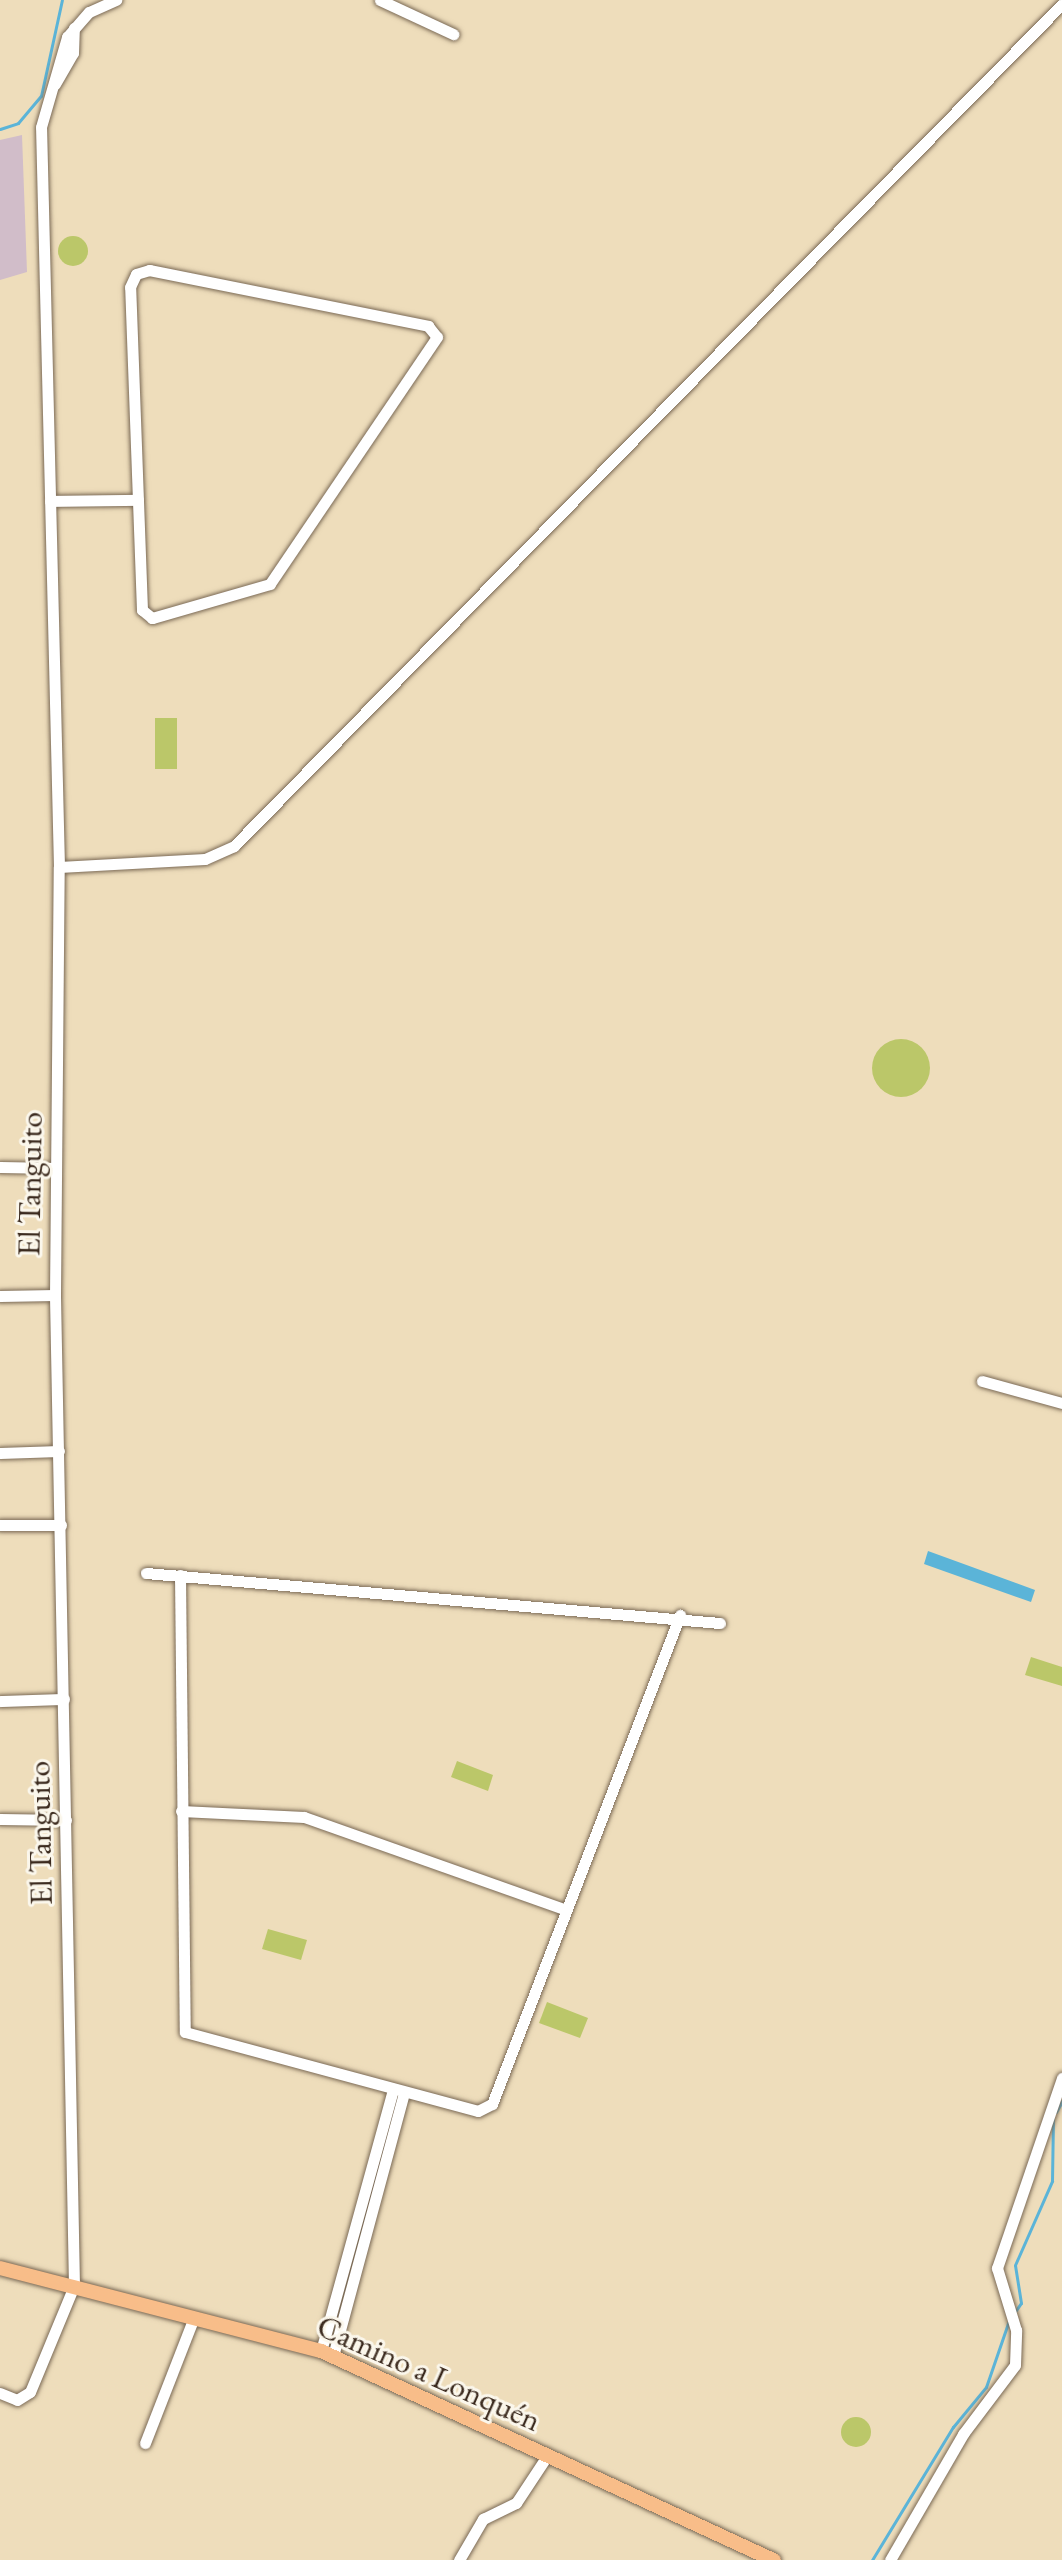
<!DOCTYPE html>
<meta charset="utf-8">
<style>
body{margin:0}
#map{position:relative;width:1062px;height:2560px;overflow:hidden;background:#edb;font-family:"EB Garamond",serif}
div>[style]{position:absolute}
.industrial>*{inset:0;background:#d1bdc9}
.green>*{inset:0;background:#bbc769}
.round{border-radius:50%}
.water>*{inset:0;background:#5bb4d8}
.stream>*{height:3px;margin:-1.5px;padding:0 1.5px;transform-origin:1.5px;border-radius:1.5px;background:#5bb4d8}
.roads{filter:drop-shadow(0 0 2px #7a6955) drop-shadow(0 0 2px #7a6955)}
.minor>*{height:11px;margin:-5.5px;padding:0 5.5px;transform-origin:5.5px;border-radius:5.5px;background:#fff}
.major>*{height:14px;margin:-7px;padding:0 7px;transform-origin:7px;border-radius:7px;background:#f8bd89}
span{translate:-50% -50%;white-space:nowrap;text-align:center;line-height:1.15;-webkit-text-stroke:6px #fbf7ec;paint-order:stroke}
.street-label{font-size:32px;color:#3b2a1e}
</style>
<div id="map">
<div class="industrial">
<div style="clip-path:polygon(22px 135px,27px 272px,0 280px,0 140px)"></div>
</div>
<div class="green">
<div class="round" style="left:58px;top:236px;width:30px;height:30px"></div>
<div style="clip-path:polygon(155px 718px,177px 718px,177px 769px,155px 769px)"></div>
<div class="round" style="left:872px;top:1039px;width:58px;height:58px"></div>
<div style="clip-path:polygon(1031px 1657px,1062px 1667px,1062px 1686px,1025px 1675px)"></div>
<div style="clip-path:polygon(457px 1761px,493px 1775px,488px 1791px,451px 1777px)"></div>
<div style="clip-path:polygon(268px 1929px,307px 1940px,301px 1960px,262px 1949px)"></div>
<div style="clip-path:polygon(547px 2002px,588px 2018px,580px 2038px,539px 2023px)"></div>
<div class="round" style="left:841px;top:2417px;width:30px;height:30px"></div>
</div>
<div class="water">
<div style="clip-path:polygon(928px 1551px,1035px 1590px,1031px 1602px,924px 1564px)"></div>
</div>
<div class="stream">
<div style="left:0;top:129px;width:19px;rotate:-18deg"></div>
<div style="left:18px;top:123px;width:35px;rotate:-50deg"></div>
<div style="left:41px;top:96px;width:98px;rotate:-77.7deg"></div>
<div style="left:1056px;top:2112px;width:13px;rotate:-61deg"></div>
<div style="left:1014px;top:2313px;width:12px;rotate:-55deg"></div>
<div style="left:1021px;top:2303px;width:38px;rotate:-99deg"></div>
<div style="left:1015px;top:2265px;width:92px;rotate:-66.2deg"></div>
<div style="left:1052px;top:2181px;width:63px;rotate:-89.1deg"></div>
<div style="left:872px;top:2560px;width:156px;rotate:-58.7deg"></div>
<div style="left:953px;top:2427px;width:52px;rotate:-50.5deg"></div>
<div style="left:986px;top:2387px;width:68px;rotate:-71deg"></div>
</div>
<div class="roads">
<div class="minor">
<div style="left:380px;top:0;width:81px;rotate:25deg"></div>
<div style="left:55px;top:84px;width:36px;rotate:-60deg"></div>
<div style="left:73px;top:53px;width:25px;rotate:-88deg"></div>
<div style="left:149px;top:270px;width:285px;rotate:11.3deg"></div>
<div style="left:428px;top:326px;width:14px;rotate:51deg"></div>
<div style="left:437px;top:337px;width:298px;rotate:124.1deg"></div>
<div style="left:270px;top:584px;width:123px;rotate:163.9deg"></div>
<div style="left:152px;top:618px;width:13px;rotate:-141deg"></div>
<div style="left:142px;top:610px;width:323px;rotate:-92.1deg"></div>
<div style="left:130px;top:287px;width:14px;rotate:-65deg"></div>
<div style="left:136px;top:274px;width:14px;rotate:-17deg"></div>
<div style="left:50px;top:501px;width:88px;rotate:-0.7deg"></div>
<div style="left:59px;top:867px;width:146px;rotate:-3.1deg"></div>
<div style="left:205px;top:859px;width:32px;rotate:-24deg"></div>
<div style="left:234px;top:846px;width:1181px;rotate:-45.48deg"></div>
<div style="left:0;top:1167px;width:56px;rotate:1deg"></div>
<div style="left:0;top:1296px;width:55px;rotate:-1deg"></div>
<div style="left:982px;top:1381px;width:83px;rotate:15.4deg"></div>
<div style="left:0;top:1453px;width:59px;rotate:-1.9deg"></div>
<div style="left:0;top:1525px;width:61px"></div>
<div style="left:146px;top:1573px;width:576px;rotate:4.98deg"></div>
<div style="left:180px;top:1575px;width:457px;rotate:89.4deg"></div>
<div style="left:185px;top:2032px;width:303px;rotate:15.1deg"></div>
<div style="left:478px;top:2111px;width:16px;rotate:-27deg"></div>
<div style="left:492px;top:2104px;width:524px;rotate:-68.97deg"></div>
<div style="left:0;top:1701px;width:64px;rotate:-1.8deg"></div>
<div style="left:181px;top:1811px;width:123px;rotate:2.8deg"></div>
<div style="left:304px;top:1817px;width:278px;rotate:19.5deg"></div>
<div style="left:0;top:1819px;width:66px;rotate:0.9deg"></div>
<div style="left:321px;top:2351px;width:272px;rotate:-74.6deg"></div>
<div style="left:333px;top:2356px;width:273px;rotate:-74.9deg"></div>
<div style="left:0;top:2393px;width:18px;rotate:22deg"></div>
<div style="left:17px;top:2400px;width:15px;rotate:-32deg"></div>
<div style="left:30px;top:2392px;width:115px;rotate:-67.5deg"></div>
<div style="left:74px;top:2286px;width:991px;rotate:-91.1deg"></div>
<div style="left:55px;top:1295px;width:428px;rotate:-89.5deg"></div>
<div style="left:59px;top:867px;width:740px;rotate:-91.39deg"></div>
<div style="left:41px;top:127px;width:94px;rotate:-73.9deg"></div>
<div style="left:67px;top:37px;width:33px;rotate:-49deg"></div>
<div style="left:89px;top:12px;width:30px;rotate:-24deg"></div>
<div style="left:145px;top:2443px;width:135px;rotate:-68.7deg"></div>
<div style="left:459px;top:2560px;width:48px;rotate:-59.7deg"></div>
<div style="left:483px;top:2519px;width:37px;rotate:-26deg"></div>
<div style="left:516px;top:2503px;width:56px;rotate:-56.6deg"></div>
<div style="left:890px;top:2560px;width:146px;rotate:-59.9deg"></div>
<div style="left:963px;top:2434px;width:86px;rotate:-53deg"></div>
<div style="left:1015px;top:2365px;width:35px;rotate:-88deg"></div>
<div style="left:1016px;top:2330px;width:65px;rotate:-107deg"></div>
<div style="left:997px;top:2268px;width:201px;rotate:-71.1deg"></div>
</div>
<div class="major">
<div style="left:0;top:2268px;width:332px;rotate:14.5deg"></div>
<div style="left:321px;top:2351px;width:499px;rotate:24.8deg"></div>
</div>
</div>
<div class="street-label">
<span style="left:30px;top:1184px;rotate:-89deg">El Tanguito</span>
<span style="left:40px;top:1833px;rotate:-91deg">El Tanguito</span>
<span style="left:429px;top:2373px;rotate:24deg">Camino a Lonquén</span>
</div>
</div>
